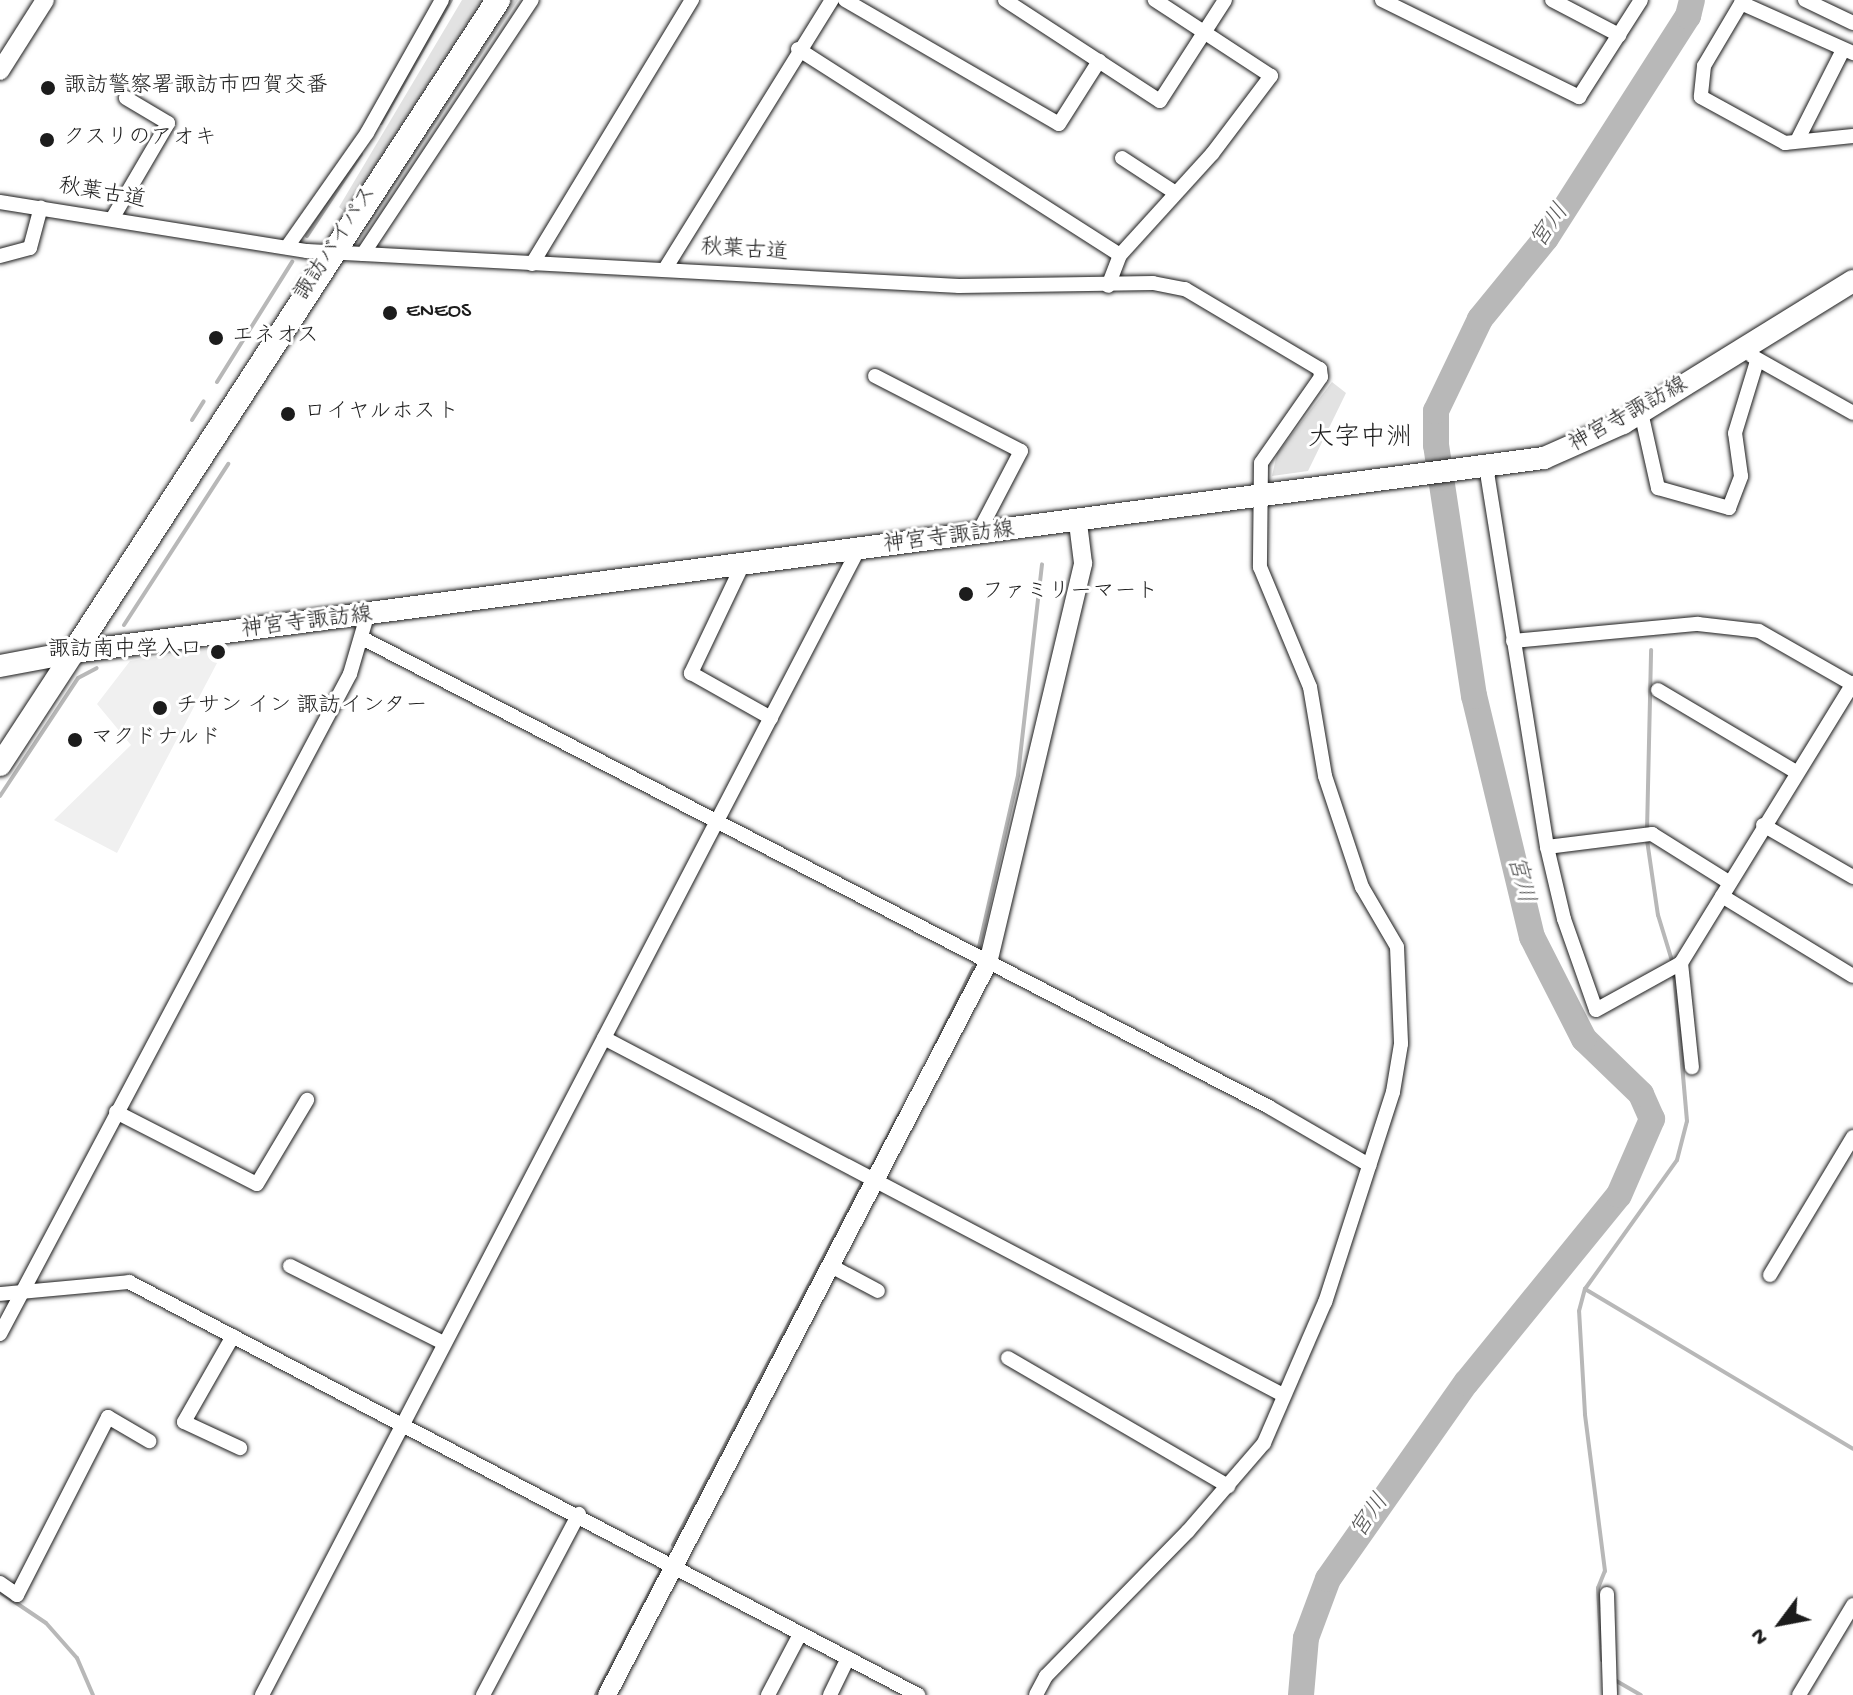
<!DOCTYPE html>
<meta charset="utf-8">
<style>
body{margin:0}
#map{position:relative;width:1853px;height:1695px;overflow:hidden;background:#fff;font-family:"Gochi Hand","Klee One",sans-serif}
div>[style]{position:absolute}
.built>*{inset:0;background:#f0f0f0}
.green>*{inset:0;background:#e2e2e2}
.stream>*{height:4px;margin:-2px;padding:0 2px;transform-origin:2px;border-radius:2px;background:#b8b8b8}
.river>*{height:26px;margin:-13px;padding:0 13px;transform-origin:13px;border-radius:13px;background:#b8b8b8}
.roads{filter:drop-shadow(0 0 2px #1c1c1c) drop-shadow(0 0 2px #1c1c1c)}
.minor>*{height:14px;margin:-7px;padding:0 7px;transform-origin:7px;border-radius:7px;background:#fff}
.tertiary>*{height:18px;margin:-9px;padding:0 9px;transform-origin:9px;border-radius:9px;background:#fff}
.secondary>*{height:22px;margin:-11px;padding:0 11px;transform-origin:11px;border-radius:11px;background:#fff}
.trunk>*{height:24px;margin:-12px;padding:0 12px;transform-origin:12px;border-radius:12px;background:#fff}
.dots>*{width:22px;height:22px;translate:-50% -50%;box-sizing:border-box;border:4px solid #fff;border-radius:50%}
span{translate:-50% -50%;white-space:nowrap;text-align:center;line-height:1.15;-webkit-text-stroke:6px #fff;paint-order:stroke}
.poi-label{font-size:22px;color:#1c1c1c}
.left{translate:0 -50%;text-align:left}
.right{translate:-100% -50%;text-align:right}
.street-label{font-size:22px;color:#1c1c1c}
.water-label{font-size:24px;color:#5a5a5a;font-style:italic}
.quarter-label{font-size:26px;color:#1c1c1c}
.north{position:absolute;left:1741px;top:1583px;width:80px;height:80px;-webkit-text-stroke:6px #fff;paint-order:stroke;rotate:238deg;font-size:22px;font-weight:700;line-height:32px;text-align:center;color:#1c1c1c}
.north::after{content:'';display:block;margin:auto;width:28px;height:36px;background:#1c1c1c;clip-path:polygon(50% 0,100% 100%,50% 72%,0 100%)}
</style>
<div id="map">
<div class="built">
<div style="clip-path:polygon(226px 646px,117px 853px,54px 820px,131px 745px,97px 704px,130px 661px)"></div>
</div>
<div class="green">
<div style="clip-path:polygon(462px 0,484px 0,345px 212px,339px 207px)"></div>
<div style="clip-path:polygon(510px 0,518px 0,367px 227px,362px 224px)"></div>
<div style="clip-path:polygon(1332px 382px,1346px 393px,1308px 471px,1272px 476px,1277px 454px)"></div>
</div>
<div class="stream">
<div style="left:381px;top:123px;width:142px;rotate:-60.4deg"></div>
<div style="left:307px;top:236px;width:98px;rotate:-56.6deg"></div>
<div style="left:217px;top:382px;width:142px;rotate:-58deg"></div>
<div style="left:192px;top:420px;width:22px;rotate:-58deg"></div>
<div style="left:124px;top:625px;width:192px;rotate:-57.1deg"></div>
<div style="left:0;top:796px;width:141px;rotate:-56.5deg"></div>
<div style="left:78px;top:678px;width:21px;rotate:-28deg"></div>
<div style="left:1647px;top:831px;width:181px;rotate:-88.7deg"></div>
<div style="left:1647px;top:840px;width:76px;rotate:81.7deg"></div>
<div style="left:1658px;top:915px;width:51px;rotate:73deg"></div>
<div style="left:979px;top:947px;width:176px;rotate:-77.2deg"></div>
<div style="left:1018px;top:775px;width:212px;rotate:-83.5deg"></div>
<div style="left:934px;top:1048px;width:89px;rotate:-64deg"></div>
<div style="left:873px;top:1165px;width:59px;rotate:-62.6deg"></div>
<div style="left:1585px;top:1289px;width:312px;rotate:30.8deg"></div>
<div style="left:673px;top:1545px;width:410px;rotate:-62.4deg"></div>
<div style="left:0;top:1592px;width:55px;rotate:34deg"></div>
<div style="left:46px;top:1623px;width:47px;rotate:48.5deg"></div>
<div style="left:77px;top:1658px;width:40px;rotate:66.6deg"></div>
<div style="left:1602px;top:1660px;width:72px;rotate:-93.2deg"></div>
<div style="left:1598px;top:1588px;width:18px;rotate:-68deg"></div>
<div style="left:1605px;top:1571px;width:158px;rotate:-97.3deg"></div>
<div style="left:1585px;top:1414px;width:103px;rotate:-93.3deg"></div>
<div style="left:1579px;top:1311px;width:23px;rotate:-75deg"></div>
<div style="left:1585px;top:1289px;width:158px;rotate:-54.5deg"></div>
<div style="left:1677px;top:1160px;width:40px;rotate:-75.6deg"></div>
<div style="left:1687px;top:1121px;width:150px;rotate:-95deg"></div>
<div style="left:1613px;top:1679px;width:32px;rotate:30deg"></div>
<div style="left:596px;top:1695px;width:142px;rotate:-62.4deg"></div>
</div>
<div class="river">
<div style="left:1301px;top:1695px;width:57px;rotate:-85deg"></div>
<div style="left:1306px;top:1638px;width:63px;rotate:-69.6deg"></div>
<div style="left:1328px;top:1579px;width:240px;rotate:-54.9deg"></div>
<div style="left:1466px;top:1383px;width:242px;rotate:-50.9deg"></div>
<div style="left:1619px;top:1195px;width:83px;rotate:-66.5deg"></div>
<div style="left:1652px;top:1119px;width:27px;rotate:-114deg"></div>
<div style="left:1641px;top:1094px;width:79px;rotate:-136deg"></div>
<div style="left:1584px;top:1039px;width:114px;rotate:-117deg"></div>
<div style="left:1532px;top:937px;width:248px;rotate:-103.5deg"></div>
<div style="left:1474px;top:696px;width:254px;rotate:-98.6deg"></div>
<div style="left:1436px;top:445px;width:34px;rotate:-90deg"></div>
<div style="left:1436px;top:411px;width:102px;rotate:-64.4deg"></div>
<div style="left:1480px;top:319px;width:104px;rotate:-50.8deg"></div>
<div style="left:1546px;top:238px;width:264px;rotate:-57.4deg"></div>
<div style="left:1688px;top:16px;width:16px;rotate:-76deg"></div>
</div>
<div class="roads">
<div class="minor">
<div style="left:845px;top:0;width:247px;rotate:30.1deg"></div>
<div style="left:1059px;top:124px;width:75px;rotate:-57.6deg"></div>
<div style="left:1005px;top:0;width:185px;rotate:33.1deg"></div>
<div style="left:1160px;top:101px;width:120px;rotate:-57.2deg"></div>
<div style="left:1382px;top:0;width:220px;rotate:26.2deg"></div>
<div style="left:1579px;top:97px;width:115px;rotate:-57.4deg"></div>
<div style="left:1552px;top:0;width:76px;rotate:27.6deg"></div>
<div style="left:1743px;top:0;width:77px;rotate:120.6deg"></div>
<div style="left:1704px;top:66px;width:31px;rotate:96deg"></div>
<div style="left:1701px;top:97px;width:96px;rotate:28.7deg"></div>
<div style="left:1785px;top:143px;width:68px;rotate:-5.9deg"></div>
<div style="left:1805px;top:0;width:53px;rotate:25.6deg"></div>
<div style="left:1741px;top:3px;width:123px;rotate:24.1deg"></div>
<div style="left:798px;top:49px;width:382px;rotate:32.6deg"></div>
<div style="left:1120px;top:255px;width:33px;rotate:111deg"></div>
<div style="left:1797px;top:141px;width:100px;rotate:-63.2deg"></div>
<div style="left:1122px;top:158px;width:62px;rotate:33.2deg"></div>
<div style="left:0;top:202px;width:311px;rotate:9.1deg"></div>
<div style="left:307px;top:251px;width:653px;rotate:3.07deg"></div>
<div style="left:959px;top:286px;width:194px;rotate:-0.9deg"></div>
<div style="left:1153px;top:283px;width:33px;rotate:11deg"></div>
<div style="left:1185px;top:289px;width:157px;rotate:30.7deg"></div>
<div style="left:1320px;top:369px;width:8px;rotate:83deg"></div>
<div style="left:1321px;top:377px;width:105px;rotate:124.9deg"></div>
<div style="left:1261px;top:463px;width:104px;rotate:90.6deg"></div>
<div style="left:1260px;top:567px;width:130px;rotate:67.4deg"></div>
<div style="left:1310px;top:687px;width:90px;rotate:80.4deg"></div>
<div style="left:1325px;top:776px;width:117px;rotate:71.6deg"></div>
<div style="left:1362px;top:887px;width:69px;rotate:59.7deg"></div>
<div style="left:1397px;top:947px;width:97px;rotate:87.6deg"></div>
<div style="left:1401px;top:1044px;width:49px;rotate:99.5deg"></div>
<div style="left:1393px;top:1092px;width:221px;rotate:107.9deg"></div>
<div style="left:1325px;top:1302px;width:154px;rotate:113.4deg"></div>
<div style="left:1264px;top:1443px;width:116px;rotate:130.8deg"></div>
<div style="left:1188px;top:1531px;width:203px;rotate:134.4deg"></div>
<div style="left:1046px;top:1676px;width:21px;rotate:118deg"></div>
<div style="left:112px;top:219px;width:111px;rotate:-59.7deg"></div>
<div style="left:168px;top:123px;width:49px;rotate:-149.2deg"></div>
<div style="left:287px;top:247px;width:139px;rotate:-54.9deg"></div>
<div style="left:367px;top:133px;width:153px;rotate:-60.6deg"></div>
<div style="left:363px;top:254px;width:305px;rotate:-56.4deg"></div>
<div style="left:1120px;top:255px;width:137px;rotate:-47.7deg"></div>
<div style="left:1212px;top:154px;width:98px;rotate:-52.9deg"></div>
<div style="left:1271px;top:76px;width:139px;rotate:-146.8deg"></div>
<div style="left:0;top:256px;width:31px;rotate:-15deg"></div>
<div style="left:30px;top:248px;width:42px;rotate:-75deg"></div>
<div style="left:532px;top:264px;width:309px;rotate:-58.8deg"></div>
<div style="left:665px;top:269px;width:317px;rotate:-58.2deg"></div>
<div style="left:1752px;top:356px;width:116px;rotate:29.4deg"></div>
<div style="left:875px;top:376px;width:164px;rotate:27.2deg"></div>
<div style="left:1021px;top:451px;width:95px;rotate:117.6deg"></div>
<div style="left:1641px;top:412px;width:78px;rotate:77.4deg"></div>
<div style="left:1658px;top:488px;width:74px;rotate:15.7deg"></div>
<div style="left:1729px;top:508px;width:34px;rotate:-69deg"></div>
<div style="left:1741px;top:476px;width:43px;rotate:-97.9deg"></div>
<div style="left:1735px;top:433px;width:75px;rotate:-73deg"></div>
<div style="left:1486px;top:466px;width:386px;rotate:80.9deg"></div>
<div style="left:1547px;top:847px;width:74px;rotate:76.7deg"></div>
<div style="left:1564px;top:919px;width:96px;rotate:70.6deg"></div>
<div style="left:1596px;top:1010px;width:97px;rotate:-28.9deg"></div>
<div style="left:1681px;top:963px;width:329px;rotate:-58.4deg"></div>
<div style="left:742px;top:566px;width:119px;rotate:115.5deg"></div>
<div style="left:691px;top:673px;width:92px;rotate:29.4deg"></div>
<div style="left:364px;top:639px;width:1019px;rotate:27.34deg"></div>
<div style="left:1269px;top:1107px;width:116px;rotate:30.1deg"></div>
<div style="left:1513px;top:641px;width:186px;rotate:-5.3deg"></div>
<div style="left:1698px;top:624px;width:61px;rotate:6.5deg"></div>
<div style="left:1759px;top:631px;width:107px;rotate:29.7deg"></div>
<div style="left:1658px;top:690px;width:161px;rotate:30.7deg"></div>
<div style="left:1763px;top:825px;width:104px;rotate:30deg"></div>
<div style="left:1547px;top:847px;width:106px;rotate:-7.1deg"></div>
<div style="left:1652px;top:834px;width:89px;rotate:32.1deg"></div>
<div style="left:1722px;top:896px;width:153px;rotate:31.4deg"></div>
<div style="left:1681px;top:963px;width:105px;rotate:84deg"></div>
<div style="left:604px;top:1038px;width:767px;rotate:27.73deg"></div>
<div style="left:116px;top:1112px;width:158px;rotate:27.1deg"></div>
<div style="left:257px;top:1184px;width:98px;rotate:-59.2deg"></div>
<div style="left:290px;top:1266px;width:172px;rotate:26.6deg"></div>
<div style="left:831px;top:1266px;width:53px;rotate:28deg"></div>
<div style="left:1770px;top:1275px;width:161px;rotate:-59deg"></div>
<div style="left:0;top:1294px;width:130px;rotate:-5.3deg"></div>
<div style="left:129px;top:1282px;width:891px;rotate:27.63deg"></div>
<div style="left:0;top:1334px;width:747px;rotate:-62.06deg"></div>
<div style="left:350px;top:674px;width:60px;rotate:-73.7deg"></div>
<div style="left:233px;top:1336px;width:99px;rotate:119.7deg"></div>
<div style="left:184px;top:1422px;width:62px;rotate:24.9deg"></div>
<div style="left:1008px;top:1358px;width:255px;rotate:30.2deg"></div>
<div style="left:0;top:1583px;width:21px;rotate:35deg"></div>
<div style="left:17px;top:1595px;width:200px;rotate:-62.9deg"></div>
<div style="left:108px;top:1417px;width:48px;rotate:30.3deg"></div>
<div style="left:1607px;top:1594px;width:101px;rotate:88.3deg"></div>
<div style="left:262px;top:1695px;width:1291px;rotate:-62.5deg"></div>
<div style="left:483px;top:1695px;width:205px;rotate:-62.1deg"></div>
<div style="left:768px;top:1695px;width:69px;rotate:-62.3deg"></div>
<div style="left:830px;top:1695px;width:41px;rotate:-64.1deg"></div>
<div style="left:1799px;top:1695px;width:105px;rotate:-59deg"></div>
</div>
<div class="tertiary">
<div style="left:0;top:71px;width:84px;rotate:-57.6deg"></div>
<div style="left:607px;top:1695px;width:825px;rotate:-62.5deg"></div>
<div style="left:988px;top:963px;width:411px;rotate:-76.6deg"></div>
<div style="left:1083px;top:563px;width:40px;rotate:-97.1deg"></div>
</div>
<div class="secondary">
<div style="left:0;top:666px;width:75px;rotate:-10.7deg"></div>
<div style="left:74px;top:652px;width:1483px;rotate:-7.52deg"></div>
<div style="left:1544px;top:458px;width:86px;rotate:-23.9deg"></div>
<div style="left:1623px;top:423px;width:270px;rotate:-31.7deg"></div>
<div style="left:0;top:765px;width:135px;rotate:-56.8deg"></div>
</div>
<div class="trunk">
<div style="left:74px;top:652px;width:778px;rotate:-56.96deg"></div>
</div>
</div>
<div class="dots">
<div style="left:48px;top:88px;background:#1c1c1c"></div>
<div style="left:47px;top:140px;background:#1c1c1c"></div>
<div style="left:390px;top:313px;background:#1c1c1c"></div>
<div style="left:216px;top:338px;background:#1c1c1c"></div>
<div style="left:288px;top:414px;background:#1c1c1c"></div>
<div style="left:966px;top:594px;background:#1c1c1c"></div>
<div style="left:218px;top:652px;background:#1c1c1c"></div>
<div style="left:160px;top:708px;background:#1c1c1c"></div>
<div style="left:75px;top:740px;background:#1c1c1c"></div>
</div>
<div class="poi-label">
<span class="left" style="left:64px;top:88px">諏訪警察署諏訪市四賀交番</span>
<span class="left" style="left:63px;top:140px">クスリのアオキ</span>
<span class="left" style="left:406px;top:313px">ENEOS</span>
<span class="left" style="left:232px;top:338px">エネオス</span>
<span class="left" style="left:304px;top:414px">ロイヤルホスト</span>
<span class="left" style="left:982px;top:594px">ファミリーマート</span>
<span class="right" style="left:202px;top:652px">諏訪南中学入口</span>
<span class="left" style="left:176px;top:708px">チサン イン 諏訪インター</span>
<span class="left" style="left:91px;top:740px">マクドナルド</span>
</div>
<div class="street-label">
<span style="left:102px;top:195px;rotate:10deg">秋葉古道</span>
<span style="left:337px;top:244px;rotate:-57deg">諏訪バイパス</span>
<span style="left:744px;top:252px;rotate:4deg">秋葉古道</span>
<span style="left:1629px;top:416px;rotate:-29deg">神宮寺諏訪線</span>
<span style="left:949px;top:539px;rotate:-7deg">神宮寺諏訪線</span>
<span style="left:307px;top:624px;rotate:-7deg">神宮寺諏訪線</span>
</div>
<div class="water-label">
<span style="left:1551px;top:227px;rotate:-55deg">宮川</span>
<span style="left:1519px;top:880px;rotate:76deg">宮川</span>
<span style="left:1371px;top:1517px;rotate:-55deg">宮川</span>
</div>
<div class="quarter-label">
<span style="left:1360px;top:440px">大字中洲</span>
</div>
<div class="north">N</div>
</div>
